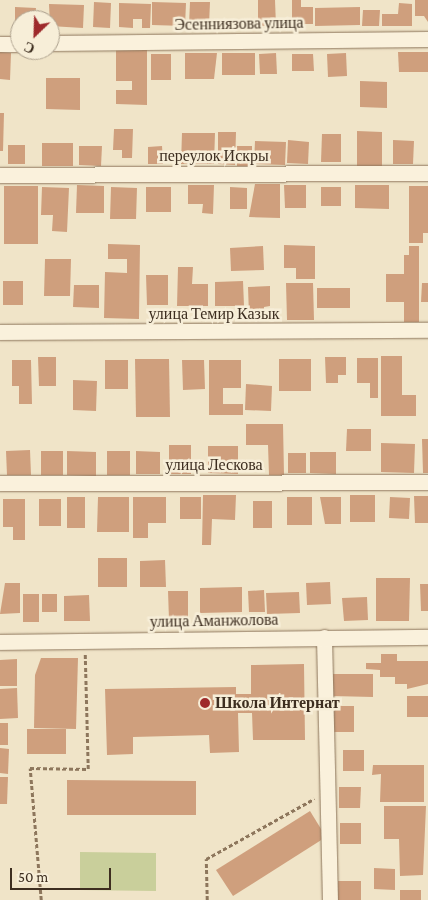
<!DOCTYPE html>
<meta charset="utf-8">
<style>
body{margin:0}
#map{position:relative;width:428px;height:900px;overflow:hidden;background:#f0e4c8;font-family:"Crimson Pro",serif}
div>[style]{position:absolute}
.green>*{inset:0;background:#c9cf9b}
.building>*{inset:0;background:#cf9f7d}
.path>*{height:2.5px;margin-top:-1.25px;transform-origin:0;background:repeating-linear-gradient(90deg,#8d765c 0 4px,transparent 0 6.5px)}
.roads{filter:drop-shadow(0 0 1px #8d765c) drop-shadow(0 0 1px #8d765c)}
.minor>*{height:15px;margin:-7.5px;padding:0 7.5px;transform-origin:7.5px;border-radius:7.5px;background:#faf1dc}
.dots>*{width:14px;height:14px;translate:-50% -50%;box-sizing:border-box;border:2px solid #f7eed8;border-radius:50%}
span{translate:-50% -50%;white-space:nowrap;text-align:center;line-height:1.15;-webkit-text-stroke:5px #f7eed8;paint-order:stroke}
.street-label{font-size:16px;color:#3d2e20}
.poi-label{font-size:16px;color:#3d2e20;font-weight:700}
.left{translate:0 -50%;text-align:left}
.north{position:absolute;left:10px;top:10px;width:50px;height:50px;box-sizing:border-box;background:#f7eed8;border:1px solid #ada18e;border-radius:50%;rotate:204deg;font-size:14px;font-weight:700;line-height:20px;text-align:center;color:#3d2e20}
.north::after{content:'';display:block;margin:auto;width:18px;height:22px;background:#9e2a2b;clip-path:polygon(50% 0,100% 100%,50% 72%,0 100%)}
.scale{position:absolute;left:10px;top:868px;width:101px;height:22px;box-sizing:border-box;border:2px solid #3d2e20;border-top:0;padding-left:6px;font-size:15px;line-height:18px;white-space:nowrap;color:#3d2e20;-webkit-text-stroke:4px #f7eed8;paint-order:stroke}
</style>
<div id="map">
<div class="green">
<div style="clip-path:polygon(80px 852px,156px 853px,156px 891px,80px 890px)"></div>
</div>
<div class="building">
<div style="clip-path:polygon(258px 0,275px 0,276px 26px,258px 26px)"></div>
<div style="clip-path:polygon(292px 0,301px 0,301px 7px,313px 7px,313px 24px,292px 24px)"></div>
<div style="clip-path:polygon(415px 0,428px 0,428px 22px,424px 16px,415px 16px)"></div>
<div style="clip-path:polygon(94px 2px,111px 3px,110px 28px,93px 27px)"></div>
<div style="clip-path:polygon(152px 2px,186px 3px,185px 26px,152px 25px)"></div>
<div style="clip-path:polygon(190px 2px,210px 2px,209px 25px,189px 25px)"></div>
<div style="clip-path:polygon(119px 3px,151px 4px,150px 28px,142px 28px,142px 19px,133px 19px,133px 28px,119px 27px)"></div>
<div style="clip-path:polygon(399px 3px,412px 4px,412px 26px,382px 26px,382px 14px,398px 14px)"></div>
<div style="clip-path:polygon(49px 4px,84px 5px,83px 28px,50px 26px)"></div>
<div style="clip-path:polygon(15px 7px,36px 8px,35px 20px,20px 20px,20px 28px,15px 28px)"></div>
<div style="clip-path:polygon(360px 7px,360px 25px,315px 26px,315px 8px)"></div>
<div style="clip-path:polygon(363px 10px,380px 10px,379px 26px,362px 26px)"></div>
<div style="clip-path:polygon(116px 50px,147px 50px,147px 105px,116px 104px,116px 90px,132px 90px,132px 81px,116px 81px)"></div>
<div style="clip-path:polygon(0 52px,11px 53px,10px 80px,0 79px)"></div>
<div style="clip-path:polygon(398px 52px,428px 52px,428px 72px,399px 72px)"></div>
<div style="clip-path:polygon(185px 53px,217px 53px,214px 79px,185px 79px)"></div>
<div style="clip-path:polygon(222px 53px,255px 53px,255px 75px,222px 75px)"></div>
<div style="clip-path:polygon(276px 53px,277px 74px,260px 74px,259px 54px)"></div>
<div style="clip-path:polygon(346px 53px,347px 76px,328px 77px,327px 54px)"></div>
<div style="clip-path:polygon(151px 54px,171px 54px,171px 80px,151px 80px)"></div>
<div style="clip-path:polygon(292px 54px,313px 54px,314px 71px,292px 71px)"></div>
<div style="clip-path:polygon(46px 78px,80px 78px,80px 110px,46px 109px)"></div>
<div style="clip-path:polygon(360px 81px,387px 82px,387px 108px,360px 107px)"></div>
<div style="clip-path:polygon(0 113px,4px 113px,3px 151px,0 151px)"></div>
<div style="clip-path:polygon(114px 129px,133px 129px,132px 158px,122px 158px,122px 150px,113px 150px)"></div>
<div style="clip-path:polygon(357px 131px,382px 132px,382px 166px,357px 166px)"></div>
<div style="clip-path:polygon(218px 132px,236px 132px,235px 165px,218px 164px)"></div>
<div style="clip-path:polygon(182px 133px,215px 133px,214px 164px,181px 164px)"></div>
<div style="clip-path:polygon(322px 134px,341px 134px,341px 162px,321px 162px)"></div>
<div style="clip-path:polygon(288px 140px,309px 142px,308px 164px,287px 163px)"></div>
<div style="clip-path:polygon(393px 140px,414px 141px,413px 164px,393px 164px)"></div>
<div style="clip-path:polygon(255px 141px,286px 142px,285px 165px,254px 164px)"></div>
<div style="clip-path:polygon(42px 143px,73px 143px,73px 166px,42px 166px)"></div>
<div style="clip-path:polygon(8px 145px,25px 145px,25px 164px,8px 164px)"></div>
<div style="clip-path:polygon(79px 146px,102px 146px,101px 166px,79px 165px)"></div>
<div style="clip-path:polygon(162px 146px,163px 164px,148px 164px,148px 147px)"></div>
<div style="clip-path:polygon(237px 146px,252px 146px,252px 166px,237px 166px)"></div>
<div style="clip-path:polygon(255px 184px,280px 184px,280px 218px,249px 217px)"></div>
<div style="clip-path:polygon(77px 185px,104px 186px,104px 213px,76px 213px)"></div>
<div style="clip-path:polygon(188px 185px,214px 185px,213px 214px,202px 213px,203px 204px,188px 204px)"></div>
<div style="clip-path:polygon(284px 185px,306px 185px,306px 208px,285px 208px)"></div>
<div style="clip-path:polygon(355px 185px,389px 185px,389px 209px,355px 208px)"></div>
<div style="clip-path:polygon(4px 186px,38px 186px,38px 244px,4px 244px)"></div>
<div style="clip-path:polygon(409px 186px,428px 186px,428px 233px,423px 233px,423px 243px,409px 243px)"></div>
<div style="clip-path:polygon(42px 187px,69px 188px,67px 232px,52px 231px,53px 215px,41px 215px)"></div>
<div style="clip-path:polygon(111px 187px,137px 188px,136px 219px,110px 219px)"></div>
<div style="clip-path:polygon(146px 187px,171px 187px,171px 212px,146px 212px)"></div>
<div style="clip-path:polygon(230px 187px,247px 188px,247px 209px,230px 209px)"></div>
<div style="clip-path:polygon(321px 187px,341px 187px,341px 206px,321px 206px)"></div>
<div style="clip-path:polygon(108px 244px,140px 245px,139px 319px,104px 318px,105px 272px,127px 273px,127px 259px,108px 259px)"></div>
<div style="clip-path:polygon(284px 245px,315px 246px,315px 279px,296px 279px,296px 268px,284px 268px)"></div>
<div style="clip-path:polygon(263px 246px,264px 270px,231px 271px,230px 248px)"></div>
<div style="clip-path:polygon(409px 246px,419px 246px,419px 322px,404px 322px,404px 302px,386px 302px,386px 274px,404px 274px,404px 255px,409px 255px)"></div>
<div style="clip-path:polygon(45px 259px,71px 259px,70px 296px,44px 296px)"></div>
<div style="clip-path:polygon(178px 267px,193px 267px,192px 284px,208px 284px,208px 306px,177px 306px)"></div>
<div style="clip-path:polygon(146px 275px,168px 275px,168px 305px,147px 305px)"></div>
<div style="clip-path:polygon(3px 281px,23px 281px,23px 305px,3px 305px)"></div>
<div style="clip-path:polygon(243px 281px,244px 306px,215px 306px,215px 282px)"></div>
<div style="clip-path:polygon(286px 283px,313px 283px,314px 320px,287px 320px)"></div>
<div style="clip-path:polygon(422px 283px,428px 283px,428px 302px,421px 302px)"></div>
<div style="clip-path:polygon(74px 285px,99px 285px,99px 308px,73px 307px)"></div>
<div style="clip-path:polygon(270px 286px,270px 306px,264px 307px,264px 315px,249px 315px,248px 287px)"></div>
<div style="clip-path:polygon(317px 288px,350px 288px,350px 308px,317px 308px)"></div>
<div style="clip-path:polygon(381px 356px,402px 356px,402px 395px,416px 395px,416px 416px,381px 416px)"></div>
<div style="clip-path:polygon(38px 357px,56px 357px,56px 386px,39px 386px)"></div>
<div style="clip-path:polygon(325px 357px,346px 357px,346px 375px,338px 375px,338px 383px,326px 383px)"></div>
<div style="clip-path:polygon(357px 358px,378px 358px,378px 398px,370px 398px,370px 383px,357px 383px)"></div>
<div style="clip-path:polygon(135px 359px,169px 359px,170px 417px,136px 417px)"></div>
<div style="clip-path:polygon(279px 359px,311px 359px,311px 391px,279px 391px)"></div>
<div style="clip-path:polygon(12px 360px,31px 360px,32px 404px,19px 404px,19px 386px,12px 386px)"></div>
<div style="clip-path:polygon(105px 360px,128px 360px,128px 389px,105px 389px)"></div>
<div style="clip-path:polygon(182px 360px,204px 360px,205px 389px,183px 390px)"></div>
<div style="clip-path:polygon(209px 360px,241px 360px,241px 388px,223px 388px,223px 404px,243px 404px,243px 415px,209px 415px)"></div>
<div style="clip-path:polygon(73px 380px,97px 381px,96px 411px,73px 410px)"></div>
<div style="clip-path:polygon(246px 384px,272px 386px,271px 411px,245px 410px)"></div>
<div style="clip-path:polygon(246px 424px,283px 424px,284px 475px,269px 475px,268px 445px,246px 445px)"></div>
<div style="clip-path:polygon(347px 429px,371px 429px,371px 451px,346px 451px)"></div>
<div style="clip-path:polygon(422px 439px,428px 439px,428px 473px,423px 473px)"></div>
<div style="clip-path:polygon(381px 443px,415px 444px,414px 473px,381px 472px)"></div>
<div style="clip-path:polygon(169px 445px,191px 445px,191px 474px,169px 474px)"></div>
<div style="clip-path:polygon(208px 446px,238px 446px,238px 474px,208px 473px)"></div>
<div style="clip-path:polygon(30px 450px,31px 475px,7px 475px,6px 451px)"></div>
<div style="clip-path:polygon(41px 451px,63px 451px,63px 475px,41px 475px)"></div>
<div style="clip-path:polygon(67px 451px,96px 452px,96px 476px,67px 475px)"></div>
<div style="clip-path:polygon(107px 451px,130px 451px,130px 475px,107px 475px)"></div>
<div style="clip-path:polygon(136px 451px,160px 452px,160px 474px,136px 474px)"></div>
<div style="clip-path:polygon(310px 452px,336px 452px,336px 474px,310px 473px)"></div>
<div style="clip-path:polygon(288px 453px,306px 453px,306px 473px,288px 473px)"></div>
<div style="clip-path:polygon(203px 495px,236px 495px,235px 520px,212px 519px,211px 545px,202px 545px)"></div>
<div style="clip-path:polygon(350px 495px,375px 495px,375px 522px,350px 522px)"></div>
<div style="clip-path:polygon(414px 496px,428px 496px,428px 523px,415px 523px)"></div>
<div style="clip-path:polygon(67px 497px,85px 497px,85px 528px,67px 528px)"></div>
<div style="clip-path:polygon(98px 497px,129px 497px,129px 532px,97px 532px)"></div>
<div style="clip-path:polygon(133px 497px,166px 497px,166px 523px,148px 523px,148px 538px,133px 538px)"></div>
<div style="clip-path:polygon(180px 497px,201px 497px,201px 519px,180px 519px)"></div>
<div style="clip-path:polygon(287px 497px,312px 497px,312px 525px,287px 525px)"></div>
<div style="clip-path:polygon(320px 497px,341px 497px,341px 524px,325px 524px)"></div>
<div style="clip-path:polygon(390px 497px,410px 498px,409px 519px,389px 518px)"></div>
<div style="clip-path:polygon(3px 499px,25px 499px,25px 540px,13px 540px,13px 527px,3px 527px)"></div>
<div style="clip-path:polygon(39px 499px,61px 499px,61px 526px,39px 526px)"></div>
<div style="clip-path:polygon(253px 501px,272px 501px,272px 528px,253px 528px)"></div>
<div style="clip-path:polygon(98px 558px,127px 558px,127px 587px,98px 587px)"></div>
<div style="clip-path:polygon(165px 560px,166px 587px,140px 587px,140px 561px)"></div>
<div style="clip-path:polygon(376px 578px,410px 578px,409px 621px,376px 621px)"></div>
<div style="clip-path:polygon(330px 582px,331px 604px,307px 605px,306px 583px)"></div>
<div style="clip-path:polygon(5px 583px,20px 583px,20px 613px,0 614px)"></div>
<div style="clip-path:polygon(420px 584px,428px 584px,428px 611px,421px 611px)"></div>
<div style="clip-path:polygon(242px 587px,242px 612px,200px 613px,200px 588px)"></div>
<div style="clip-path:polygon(264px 590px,265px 612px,249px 612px,248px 591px)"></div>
<div style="clip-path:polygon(168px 591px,188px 591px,188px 619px,169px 620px)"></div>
<div style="clip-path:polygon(299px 592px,300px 613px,267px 614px,266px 593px)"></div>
<div style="clip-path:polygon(23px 594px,39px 594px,39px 622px,23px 622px)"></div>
<div style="clip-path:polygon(42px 594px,57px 594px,57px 612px,42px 612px)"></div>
<div style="clip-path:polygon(89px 595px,90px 621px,64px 621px,64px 596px)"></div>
<div style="clip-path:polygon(367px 597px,368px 620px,344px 621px,342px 598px)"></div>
<div style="clip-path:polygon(381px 654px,397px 654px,397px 661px,428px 661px,428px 684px,407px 689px,407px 684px,395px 684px,395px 677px,380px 677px,380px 670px,366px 669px,366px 663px,381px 663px)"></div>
<div style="clip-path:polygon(41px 658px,78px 658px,76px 729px,34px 728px,35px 675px)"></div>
<div style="clip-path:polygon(17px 659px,17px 686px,0 686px,0 660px)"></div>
<div style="clip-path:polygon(304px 664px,305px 740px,253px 740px,252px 713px,238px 713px,239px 752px,210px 753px,209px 735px,133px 737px,133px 754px,107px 755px,105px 689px,236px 687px,236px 694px,251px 694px,251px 665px)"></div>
<div style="clip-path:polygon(332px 674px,373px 674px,373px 697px,332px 696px)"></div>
<div style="clip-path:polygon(17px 688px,18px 718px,0 719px,0 689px)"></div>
<div style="clip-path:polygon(407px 696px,428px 696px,428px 717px,407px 717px)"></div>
<div style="clip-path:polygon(331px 706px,354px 706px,354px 732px,331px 732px)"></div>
<div style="clip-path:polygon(0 723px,8px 723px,8px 745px,0 745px)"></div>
<div style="clip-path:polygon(27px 729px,66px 729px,66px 754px,27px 754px)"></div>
<div style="clip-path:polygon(0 748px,9px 749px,8px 774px,0 773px)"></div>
<div style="clip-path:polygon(343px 750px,364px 750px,364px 771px,343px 771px)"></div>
<div style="clip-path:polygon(373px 765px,424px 765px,424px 802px,380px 802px,381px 774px,372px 775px)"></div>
<div style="clip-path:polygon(0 777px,8px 777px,7px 804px,0 804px)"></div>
<div style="clip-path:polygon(67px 780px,196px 781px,196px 815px,67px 815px)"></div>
<div style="clip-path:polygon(339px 787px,361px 787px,360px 808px,339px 808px)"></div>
<div style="clip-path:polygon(384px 806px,426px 806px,423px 875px,400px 876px,399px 839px,384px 839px)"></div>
<div style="clip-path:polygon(310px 811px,326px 837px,233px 896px,216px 870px)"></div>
<div style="clip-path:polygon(340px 823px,361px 823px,361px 844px,340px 844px)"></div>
<div style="clip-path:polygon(374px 868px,395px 869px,395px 890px,374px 889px)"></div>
<div style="clip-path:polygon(338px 881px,361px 881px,361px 900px,338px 900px)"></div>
<div style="clip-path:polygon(400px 890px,421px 890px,421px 900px,400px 900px)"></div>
</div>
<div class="path">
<div style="left:41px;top:900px;width:132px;rotate:-94.8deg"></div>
<div style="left:30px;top:768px;width:58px;rotate:1deg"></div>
<div style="left:88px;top:769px;width:115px;rotate:-91.5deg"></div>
<div style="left:207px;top:900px;width:41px;rotate:-91.4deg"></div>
<div style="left:206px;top:859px;width:124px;rotate:-29.1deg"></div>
</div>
<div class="roads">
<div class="minor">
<div style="left:50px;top:43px;width:378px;rotate:-0.6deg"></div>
<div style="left:0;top:44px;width:20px"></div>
<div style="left:0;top:175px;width:428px;rotate:-0.3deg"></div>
<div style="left:0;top:332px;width:428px;rotate:-0.3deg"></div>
<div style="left:0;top:483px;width:428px;rotate:-0.1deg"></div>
<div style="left:324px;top:637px;width:263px;rotate:88.7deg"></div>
<div style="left:0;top:642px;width:428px;rotate:-0.7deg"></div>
</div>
</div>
<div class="dots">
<div style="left:205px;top:703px;background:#9e2a2b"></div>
</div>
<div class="street-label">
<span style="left:239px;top:24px;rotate:-1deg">Эсенниязова улица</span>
<span style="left:214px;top:156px">переулок Искры</span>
<span style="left:214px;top:314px">улица Темир Казык</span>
<span style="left:214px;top:465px">улица Лескова</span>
<span style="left:214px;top:621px;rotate:-1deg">улица Аманжолова</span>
</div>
<div class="poi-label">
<span class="left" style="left:215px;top:703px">Школа Интернат</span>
</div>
<div class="north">С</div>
<div class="scale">50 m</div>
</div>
